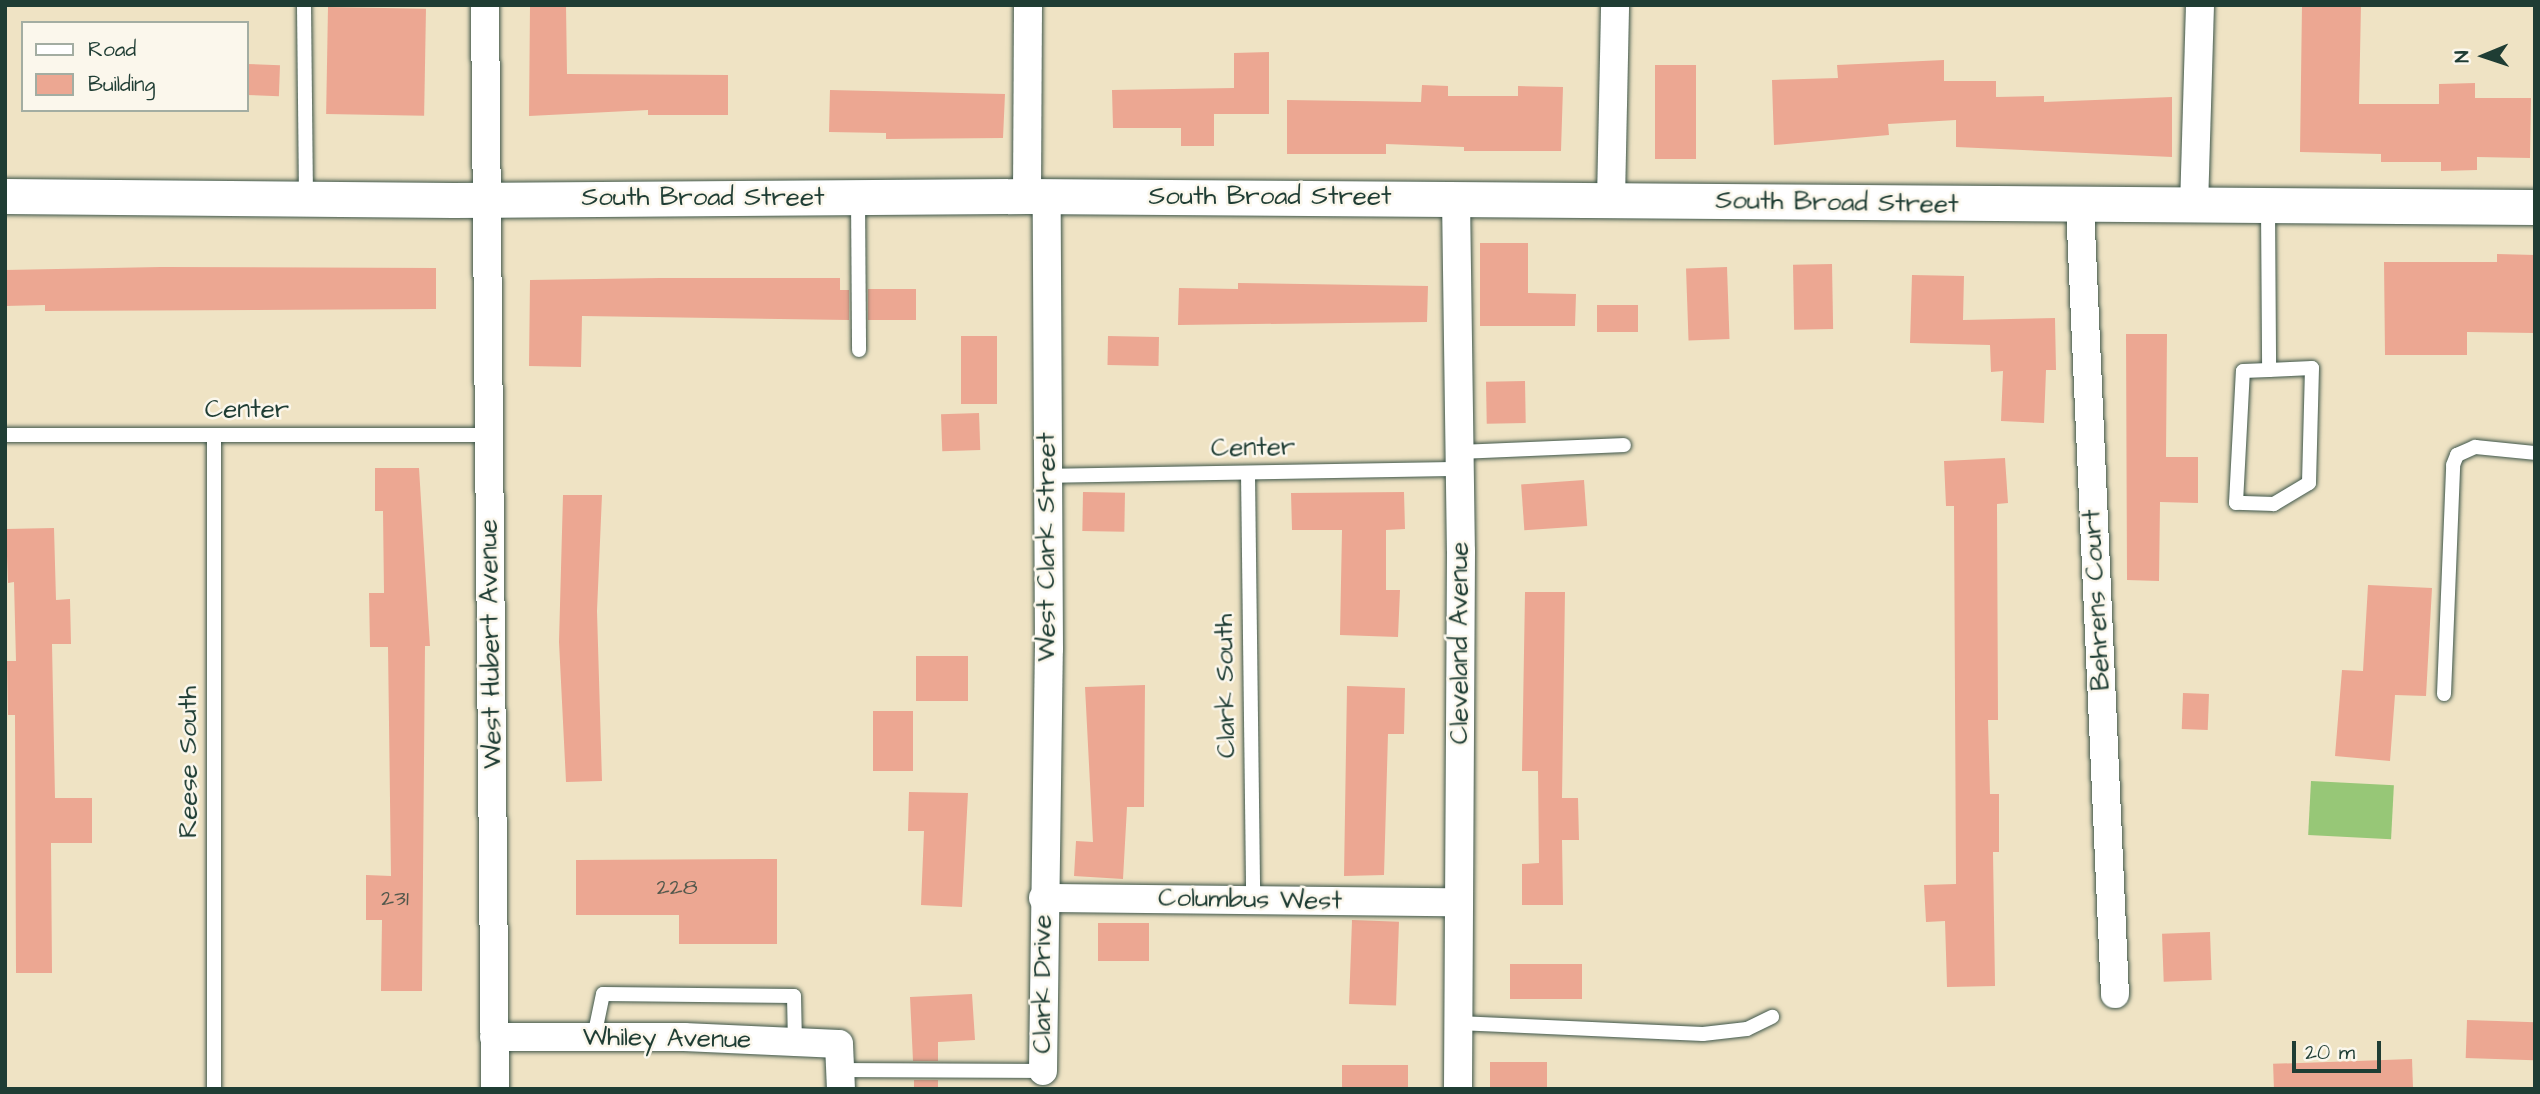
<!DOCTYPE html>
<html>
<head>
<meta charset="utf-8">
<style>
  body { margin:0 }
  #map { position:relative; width:2540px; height:1094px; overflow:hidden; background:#efe3c4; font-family:"Architects Daughter",sans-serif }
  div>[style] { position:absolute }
  .green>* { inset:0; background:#97c777; transform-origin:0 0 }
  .building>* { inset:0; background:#eca792; transform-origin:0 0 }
  .roads { filter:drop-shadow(0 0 2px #3e564a) drop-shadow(0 0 2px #3e564a) }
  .service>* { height:14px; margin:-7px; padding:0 7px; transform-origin:7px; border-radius:7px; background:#fff }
  .minor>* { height:28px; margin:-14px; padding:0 14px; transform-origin:14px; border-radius:14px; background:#fff }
  .tertiary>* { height:35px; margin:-17.5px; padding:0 17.5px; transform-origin:17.5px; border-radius:17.5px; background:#fff }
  span { translate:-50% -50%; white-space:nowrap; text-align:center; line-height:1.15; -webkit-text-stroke:5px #fbf7ec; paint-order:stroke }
  .number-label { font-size:23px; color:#52584c }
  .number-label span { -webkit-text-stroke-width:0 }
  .street-label { font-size:26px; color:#1f3d34 }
  .frame { position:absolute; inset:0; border:7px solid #1f3d34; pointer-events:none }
  .legend { position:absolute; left:21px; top:21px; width:228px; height:91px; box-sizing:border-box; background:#fbf7ec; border:2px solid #a3ada2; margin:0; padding:9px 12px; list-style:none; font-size:21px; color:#1f3d34 }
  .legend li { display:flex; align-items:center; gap:14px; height:35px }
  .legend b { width:35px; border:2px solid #a3ada2 }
  .north { position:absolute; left:2449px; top:21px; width:70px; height:70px; -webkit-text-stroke:5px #fbf7ec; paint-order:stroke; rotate:268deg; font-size:19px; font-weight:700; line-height:28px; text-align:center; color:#1f3d34 }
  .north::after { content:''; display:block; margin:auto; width:24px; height:32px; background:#1f3d34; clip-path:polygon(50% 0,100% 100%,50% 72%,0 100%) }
  .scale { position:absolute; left:2292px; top:1041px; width:89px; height:32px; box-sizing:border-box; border:4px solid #1f3d34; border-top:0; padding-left:9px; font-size:21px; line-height:24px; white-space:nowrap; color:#1f3d34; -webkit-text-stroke:5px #fbf7ec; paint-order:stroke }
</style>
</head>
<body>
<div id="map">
  <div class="green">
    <div style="left:2311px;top:781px;width:83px;height:54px;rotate:3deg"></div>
  </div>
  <div class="building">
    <div style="clip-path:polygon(530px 5px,566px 5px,567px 74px,728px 75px,728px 115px,648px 115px,648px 110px,529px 116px)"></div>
    <div style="clip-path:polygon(2302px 5px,2361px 5px,2359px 104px,2439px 104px,2439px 84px,2475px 83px,2475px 98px,2531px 98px,2530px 158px,2477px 157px,2477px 170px,2441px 171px,2441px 162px,2381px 162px,2381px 154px,2300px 152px)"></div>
    <div style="left:328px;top:7px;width:98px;height:107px;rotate:1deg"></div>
    <div style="clip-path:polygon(1269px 52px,1269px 114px,1214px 114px,1214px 146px,1181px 146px,1181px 128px,1113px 128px,1112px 90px,1234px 88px,1234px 53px)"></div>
    <div style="clip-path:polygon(1944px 60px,1944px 81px,1996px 81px,1996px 97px,2044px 96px,2044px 102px,2172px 97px,2172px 157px,1956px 147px,1956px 120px,1888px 124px,1889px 135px,1774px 145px,1772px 80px,1838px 78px,1837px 65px)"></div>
    <div style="left:247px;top:64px;width:33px;height:31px;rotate:2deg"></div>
    <div style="left:1655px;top:65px;width:41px;height:94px"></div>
    <div style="clip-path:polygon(1422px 85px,1448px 86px,1448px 96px,1518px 96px,1518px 86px,1563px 87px,1561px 151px,1464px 151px,1464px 147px,1386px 144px,1386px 154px,1287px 154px,1287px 100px,1421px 102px)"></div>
    <div style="clip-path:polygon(830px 90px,1005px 94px,1003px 138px,886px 139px,886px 133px,829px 132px)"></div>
    <div style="clip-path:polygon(1480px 243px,1528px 243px,1528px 293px,1576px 294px,1575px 326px,1480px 326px)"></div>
    <div style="clip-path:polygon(2497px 254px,2535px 255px,2535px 333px,2467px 332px,2467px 355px,2385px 355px,2384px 262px,2497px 262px)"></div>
    <div style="left:1832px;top:264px;width:65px;height:39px;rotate:89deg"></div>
    <div style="clip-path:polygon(161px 267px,436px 268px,436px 309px,45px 311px,45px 305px,5px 306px,5px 270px)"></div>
    <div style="left:1727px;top:267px;width:72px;height:41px;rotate:88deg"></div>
    <div style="clip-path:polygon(1912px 275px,1964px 276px,1963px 320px,2055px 318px,2056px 370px,2046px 370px,2044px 423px,2001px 421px,2003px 371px,1991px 372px,1990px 345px,1910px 343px)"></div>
    <div style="clip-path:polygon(660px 278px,840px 278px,840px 290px,849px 290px,849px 320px,582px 316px,581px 367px,529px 366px,530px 280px)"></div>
    <div style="clip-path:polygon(1238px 283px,1428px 286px,1427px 322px,1178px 325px,1179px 288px,1238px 289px)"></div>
    <div style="left:868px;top:289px;width:48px;height:31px"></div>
    <div style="left:1597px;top:305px;width:41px;height:27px"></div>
    <div style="clip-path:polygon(2126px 334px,2167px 334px,2166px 457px,2198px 457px,2198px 503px,2160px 502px,2159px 581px,2127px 580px)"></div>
    <div style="left:997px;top:336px;width:68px;height:36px;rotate:90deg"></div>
    <div style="left:1108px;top:336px;width:51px;height:29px;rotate:1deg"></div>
    <div style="left:1525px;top:381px;width:42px;height:39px;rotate:89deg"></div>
    <div style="left:979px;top:413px;width:37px;height:38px;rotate:88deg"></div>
    <div style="clip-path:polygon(2005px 458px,2008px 503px,1997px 504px,1998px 720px,1988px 720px,1990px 794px,1999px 794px,1999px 852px,1993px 852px,1995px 986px,1947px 987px,1945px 921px,1926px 922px,1924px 885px,1956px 884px,1954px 506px,1946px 506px,1944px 461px)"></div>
    <div style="clip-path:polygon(375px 468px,419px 468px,430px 646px,425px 646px,422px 991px,381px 991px,382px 920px,366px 920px,366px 875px,391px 876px,388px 647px,370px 647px,369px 593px,384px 593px,383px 511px,375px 511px)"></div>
    <div style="left:1584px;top:480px;width:46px;height:63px;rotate:86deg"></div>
    <div style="left:1083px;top:492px;width:42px;height:39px;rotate:1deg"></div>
    <div style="clip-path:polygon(1404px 492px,1405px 529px,1386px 530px,1386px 590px,1400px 590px,1398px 637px,1340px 635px,1342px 530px,1292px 530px,1291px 493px)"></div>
    <div style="clip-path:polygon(563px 495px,602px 495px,597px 611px,602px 781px,566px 782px,559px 642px)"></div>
    <div style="clip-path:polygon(54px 528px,56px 600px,70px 599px,71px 644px,52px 644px,55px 798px,92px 798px,92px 843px,51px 843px,52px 973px,16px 973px,15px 715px,8px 715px,7px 661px,16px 661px,14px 582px,8px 583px,6px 529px)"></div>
    <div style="clip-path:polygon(2368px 585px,2432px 588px,2426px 696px,2395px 695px,2390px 761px,2335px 756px,2342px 670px,2363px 671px)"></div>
    <div style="clip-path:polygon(1525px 592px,1565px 592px,1562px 798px,1578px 798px,1579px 840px,1562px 840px,1563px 905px,1522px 905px,1522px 864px,1539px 863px,1538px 771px,1522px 771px)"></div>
    <div style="left:916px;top:656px;width:52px;height:45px"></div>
    <div style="clip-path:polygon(1145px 685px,1144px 807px,1127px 807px,1123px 879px,1074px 876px,1076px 841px,1093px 842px,1085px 687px)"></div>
    <div style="clip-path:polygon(1347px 686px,1405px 688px,1404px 734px,1388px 734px,1384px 875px,1344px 876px)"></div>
    <div style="left:2183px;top:693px;width:26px;height:36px;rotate:2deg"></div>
    <div style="left:873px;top:711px;width:40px;height:60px"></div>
    <div style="clip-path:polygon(909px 792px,968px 793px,962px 907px,921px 905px,924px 831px,908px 831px)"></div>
    <div style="clip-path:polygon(777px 859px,777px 944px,679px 944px,679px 915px,576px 915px,576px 860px)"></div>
    <div style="left:1352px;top:920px;width:47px;height:84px;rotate:2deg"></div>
    <div style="left:1098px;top:923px;width:51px;height:38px"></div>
    <div style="left:2210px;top:932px;width:48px;height:48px;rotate:88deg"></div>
    <div style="left:1510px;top:964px;width:72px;height:35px"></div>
    <div style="clip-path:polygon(972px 994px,975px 1040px,938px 1042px,938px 1061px,913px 1061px,910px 997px)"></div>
    <div style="left:2467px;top:1020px;width:68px;height:38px;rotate:2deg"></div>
    <div style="left:2412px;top:1059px;width:30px;height:139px;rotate:88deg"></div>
    <div style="left:1490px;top:1062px;width:57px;height:27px"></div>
    <div style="left:1342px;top:1065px;width:66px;height:24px"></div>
    <div style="left:914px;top:1080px;width:24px;height:9px"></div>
  </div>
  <div class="roads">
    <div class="service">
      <div style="left:304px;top:5px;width:193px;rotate:89.4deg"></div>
      <div style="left:858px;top:197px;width:153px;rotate:89.6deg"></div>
      <div style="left:2268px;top:208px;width:162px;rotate:89.6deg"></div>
      <div style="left:2269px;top:370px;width:43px;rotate:-2.7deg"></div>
      <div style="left:2312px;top:368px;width:115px;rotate:91.5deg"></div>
      <div style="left:2309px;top:483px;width:41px;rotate:149deg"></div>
      <div style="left:2274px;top:504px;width:38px;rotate:-178deg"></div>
      <div style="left:2236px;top:503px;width:132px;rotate:-87deg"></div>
      <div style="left:2243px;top:371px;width:26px;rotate:-2deg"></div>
      <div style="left:5px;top:435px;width:484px"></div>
      <div style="left:1460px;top:452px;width:164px;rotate:-2.4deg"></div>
      <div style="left:1248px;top:473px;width:427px;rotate:89.3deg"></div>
      <div style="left:1046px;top:476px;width:414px;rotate:-1deg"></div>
      <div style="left:2444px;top:694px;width:229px;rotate:-87.7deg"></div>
      <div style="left:2453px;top:465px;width:11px;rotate:-68deg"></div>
      <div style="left:2457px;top:455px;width:20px;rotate:-24deg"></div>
      <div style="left:2475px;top:447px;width:60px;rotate:5.7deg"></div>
      <div style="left:1458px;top:1023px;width:245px;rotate:2.6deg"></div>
      <div style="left:1703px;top:1034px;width:44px;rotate:-6.5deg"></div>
      <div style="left:1747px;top:1029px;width:28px;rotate:-26deg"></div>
      <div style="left:594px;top:1037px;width:44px;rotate:-78.2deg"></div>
      <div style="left:603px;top:994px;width:191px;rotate:0.6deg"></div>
      <div style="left:794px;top:996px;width:46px;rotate:88.8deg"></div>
      <div style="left:840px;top:1070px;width:203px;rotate:0.3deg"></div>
      <div style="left:214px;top:1089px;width:654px;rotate:-90deg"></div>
    </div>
    <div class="minor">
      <div style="left:485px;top:5px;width:1084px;rotate:89.47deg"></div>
      <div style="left:1027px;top:196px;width:191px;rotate:-89.7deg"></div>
      <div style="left:1456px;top:198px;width:353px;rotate:89.2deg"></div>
      <div style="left:1461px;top:551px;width:538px;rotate:90.32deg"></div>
      <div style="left:1611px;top:200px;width:195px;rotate:-88.8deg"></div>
      <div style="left:2080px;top:206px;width:789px;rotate:87.46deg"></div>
      <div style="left:2194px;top:207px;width:202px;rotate:-88.3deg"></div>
      <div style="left:1043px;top:898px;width:415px;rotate:0.6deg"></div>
      <div style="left:494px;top:1037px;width:190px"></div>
      <div style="left:684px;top:1037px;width:155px;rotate:2.6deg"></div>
      <div style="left:839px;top:1044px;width:45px;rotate:87.5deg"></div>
      <div style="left:1043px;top:1071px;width:422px;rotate:-89.2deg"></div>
      <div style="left:1049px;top:649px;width:453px;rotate:-90.3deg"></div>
    </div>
    <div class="tertiary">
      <div style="left:5px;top:196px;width:448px;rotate:0.5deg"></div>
      <div style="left:453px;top:200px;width:574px;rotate:-0.4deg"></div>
      <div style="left:1027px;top:196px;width:1508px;rotate:0.42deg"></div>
    </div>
  </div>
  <div class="number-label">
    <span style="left:677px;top:887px">228</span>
    <span style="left:395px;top:898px">231</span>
  </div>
  <div class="street-label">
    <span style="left:1270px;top:197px">South Broad Street</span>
    <span style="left:703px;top:198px">South Broad Street</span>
    <span style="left:1837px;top:203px;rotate:1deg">South Broad Street</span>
    <span style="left:247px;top:410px">Center</span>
    <span style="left:1253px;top:448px;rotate:-1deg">Center</span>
    <span style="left:1047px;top:547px;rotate:-90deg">West Clark Street</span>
    <span style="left:2097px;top:600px;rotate:-93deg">Behrens Court</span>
    <span style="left:1460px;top:643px;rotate:-90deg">Cleveland Avenue</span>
    <span style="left:491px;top:644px;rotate:-91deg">West Hubert Avenue</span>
    <span style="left:1226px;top:686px;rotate:-91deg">Clark South</span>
    <span style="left:189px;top:762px;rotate:-90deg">Reese South</span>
    <span style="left:1250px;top:900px;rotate:1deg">Columbus West</span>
    <span style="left:1043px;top:984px;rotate:-90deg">Clark Drive</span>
    <span style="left:667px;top:1039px;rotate:1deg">Whiley Avenue</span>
  </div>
  <div class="frame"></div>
  <ul class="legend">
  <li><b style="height:9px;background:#fff"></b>Road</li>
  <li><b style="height:19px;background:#eca792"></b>Building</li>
  </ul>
  <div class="north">N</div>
  <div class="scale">20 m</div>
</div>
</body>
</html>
